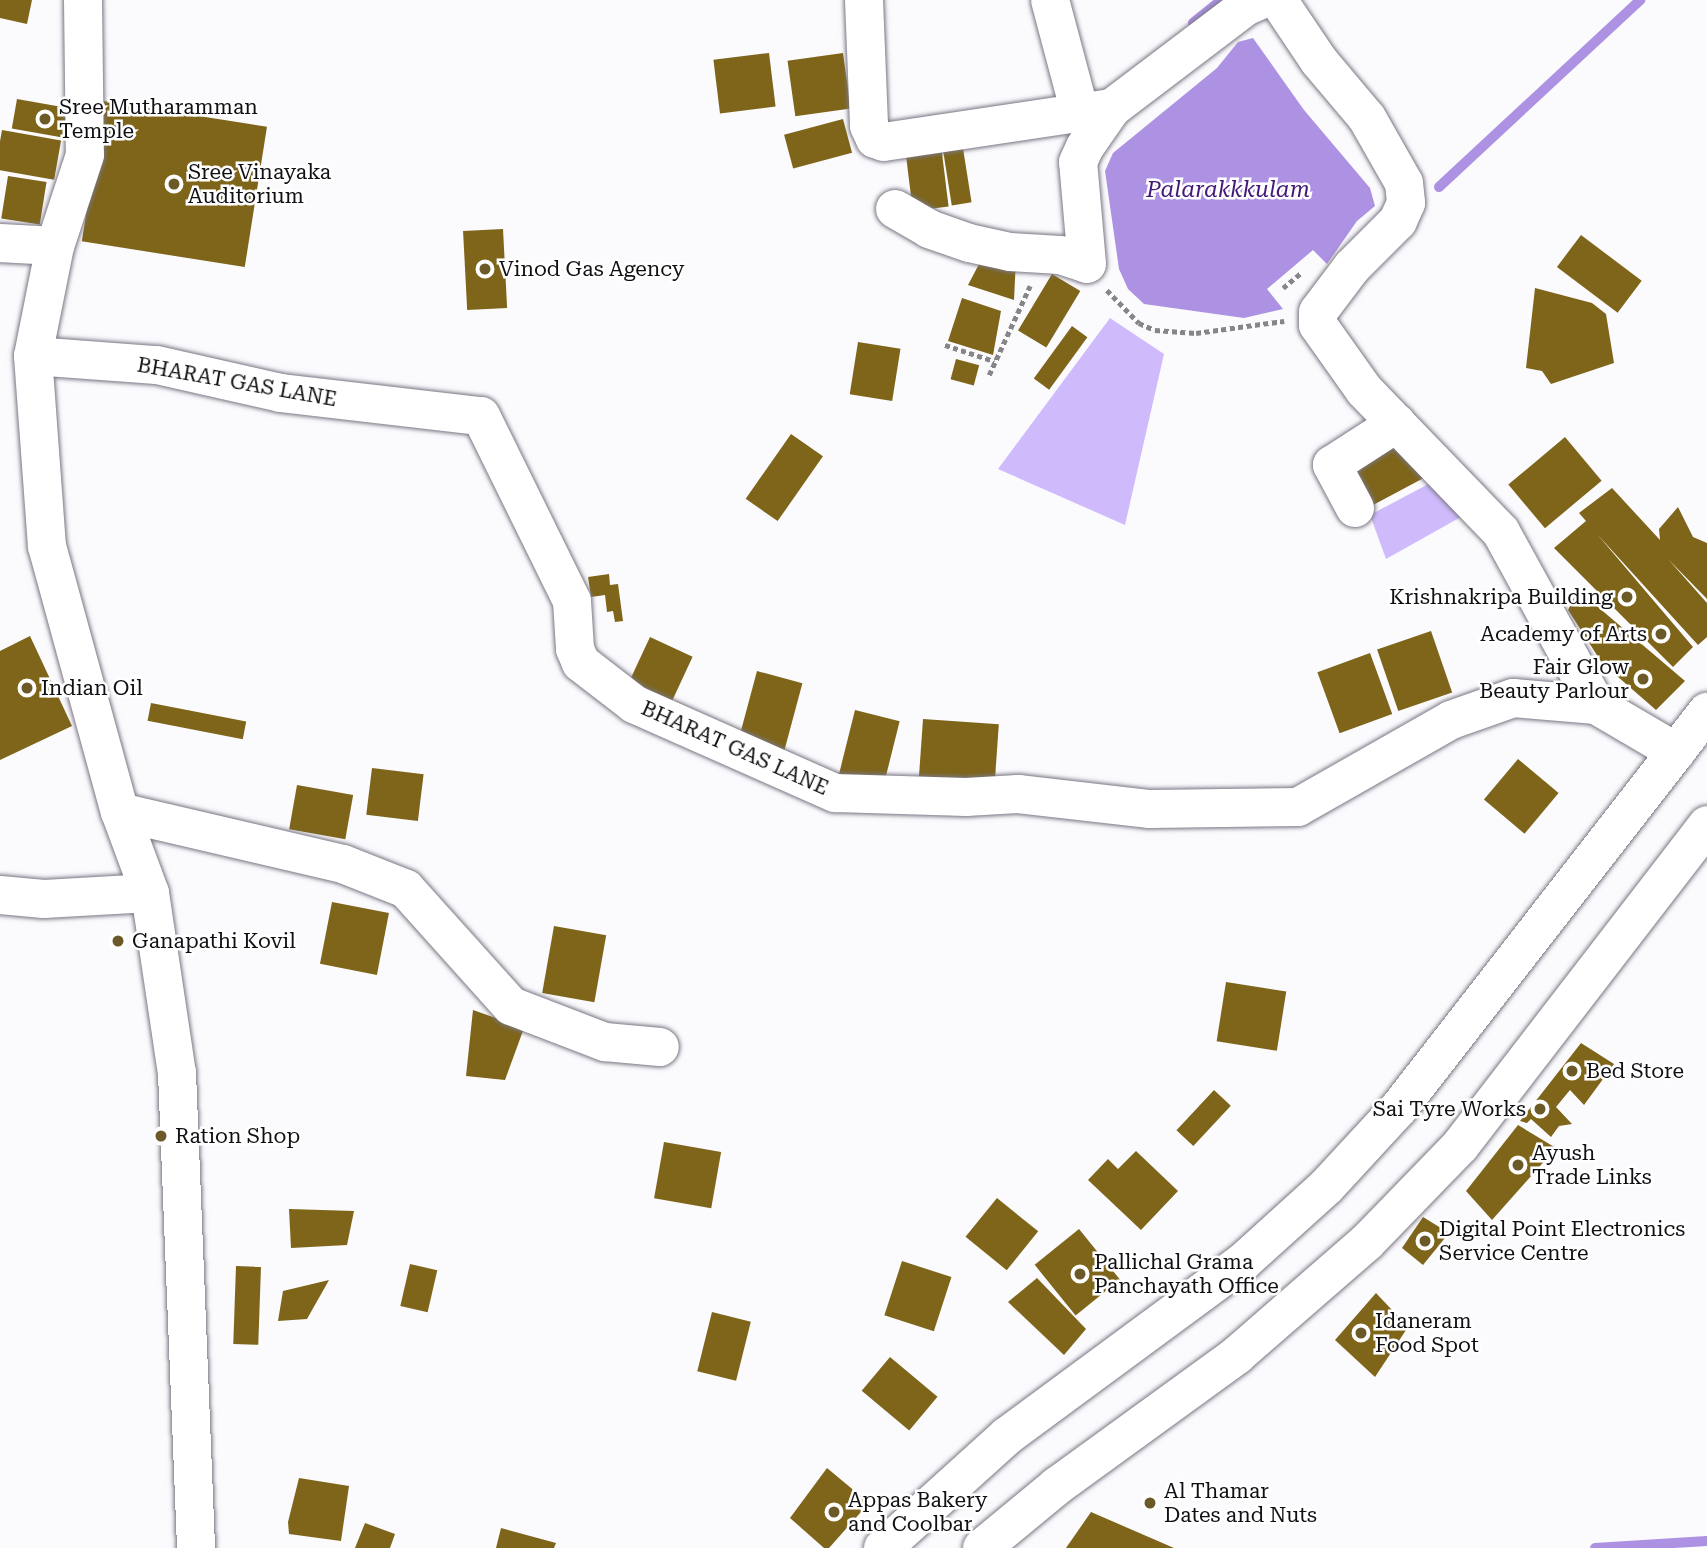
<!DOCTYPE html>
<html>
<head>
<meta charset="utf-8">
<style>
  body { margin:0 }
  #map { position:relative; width:1707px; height:1548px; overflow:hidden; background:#fbfafd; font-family:"Roboto Serif",serif }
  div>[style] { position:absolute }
  .green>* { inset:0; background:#cfbbfc }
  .water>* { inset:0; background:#ad92e3 }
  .stream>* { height:10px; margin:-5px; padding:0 5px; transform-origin:5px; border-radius:5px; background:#ad92e3 }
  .building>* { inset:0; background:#7e651a; transform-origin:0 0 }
  .path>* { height:4.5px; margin-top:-2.25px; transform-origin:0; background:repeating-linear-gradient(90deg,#868589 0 5px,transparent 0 8.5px) }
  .roads { filter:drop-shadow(0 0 2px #7a7683) drop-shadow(0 0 2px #7a7683) }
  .minor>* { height:38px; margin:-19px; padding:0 19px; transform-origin:19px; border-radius:19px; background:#fff }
  .major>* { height:38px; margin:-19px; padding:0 19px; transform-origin:19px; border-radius:19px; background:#fff }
  .dots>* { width:19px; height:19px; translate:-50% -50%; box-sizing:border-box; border:4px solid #fff; border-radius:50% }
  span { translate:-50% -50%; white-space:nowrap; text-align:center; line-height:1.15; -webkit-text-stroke:5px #fff; paint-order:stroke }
  .poi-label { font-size:21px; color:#100f13 }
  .left { translate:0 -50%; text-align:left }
  .right { translate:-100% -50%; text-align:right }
  .street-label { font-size:21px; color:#100f13 }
  .water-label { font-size:23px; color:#441977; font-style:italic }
</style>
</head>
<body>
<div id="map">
  <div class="green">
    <div style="clip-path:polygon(1110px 318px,1164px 354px,1125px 525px,998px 469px)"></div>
    <div style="clip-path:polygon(1436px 480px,1468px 513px,1386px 559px,1370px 515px)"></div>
  </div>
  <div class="water">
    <div style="clip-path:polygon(1253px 38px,1304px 110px,1370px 188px,1375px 206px,1357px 221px,1327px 264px,1313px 250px,1267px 289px,1283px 309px,1244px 318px,1144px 304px,1128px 289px,1119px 269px,1105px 171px,1113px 153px,1217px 68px,1238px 42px)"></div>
  </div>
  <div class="stream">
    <div style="left:1193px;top:23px;width:36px;rotate:-39deg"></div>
    <div style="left:1439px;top:187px;width:275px;rotate:-42.9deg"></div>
    <div style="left:1595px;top:1548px;width:112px;rotate:-3.6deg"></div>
  </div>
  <div class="building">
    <div style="clip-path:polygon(0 0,32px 0,27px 24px,0 18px)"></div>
    <div style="left:769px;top:53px;width:54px;height:56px;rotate:83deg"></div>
    <div style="left:843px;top:53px;width:56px;height:56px;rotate:82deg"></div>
    <div style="left:17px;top:99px;width:63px;height:30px;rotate:10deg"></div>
    <div style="left:104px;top:101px;width:165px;height:142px;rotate:9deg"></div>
    <div style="left:843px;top:119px;width:35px;height:61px;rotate:75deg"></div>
    <div style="left:2px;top:130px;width:60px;height:40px;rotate:10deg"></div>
    <div style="left:962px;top:142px;width:61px;height:20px;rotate:81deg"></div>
    <div style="left:941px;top:145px;width:62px;height:36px;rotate:83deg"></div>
    <div style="left:8px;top:176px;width:39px;height:43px;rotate:9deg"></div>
    <div style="left:503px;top:229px;width:79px;height:40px;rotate:87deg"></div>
    <div style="left:1581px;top:235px;width:76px;height:40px;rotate:37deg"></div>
    <div style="clip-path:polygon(986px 251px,1016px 258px,1014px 300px,968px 285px)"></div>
    <div style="left:1052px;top:274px;width:33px;height:66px;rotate:31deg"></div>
    <div style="clip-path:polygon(1535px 288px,1592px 303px,1606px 314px,1614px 363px,1551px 384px,1542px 371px,1526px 368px)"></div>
    <div style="clip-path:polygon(962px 298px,1001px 311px,993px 355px,948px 341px)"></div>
    <div style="left:1072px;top:326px;width:19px;height:65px;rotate:36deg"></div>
    <div style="left:858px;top:342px;width:43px;height:53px;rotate:9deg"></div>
    <div style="left:956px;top:359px;width:24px;height:21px;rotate:15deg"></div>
    <div style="left:791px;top:434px;width:39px;height:79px;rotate:35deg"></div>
    <div style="left:1565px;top:437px;width:57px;height:74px;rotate:50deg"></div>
    <div style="left:1404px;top:441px;width:42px;height:59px;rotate:62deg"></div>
    <div style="clip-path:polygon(1612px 488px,1660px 540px,1659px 529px,1678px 507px,1693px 537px,1707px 543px,1707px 599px,1668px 559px,1707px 603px,1707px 637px,1698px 645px,1597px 534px,1693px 647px,1673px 667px,1554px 548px,1586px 521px,1579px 513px)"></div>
    <div style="clip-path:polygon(609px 574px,610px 585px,618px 584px,623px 621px,615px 622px,613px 611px,607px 612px,605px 595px,591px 597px,588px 577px)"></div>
    <div style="clip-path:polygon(1578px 590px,1685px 681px,1656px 710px,1602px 663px,1568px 610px)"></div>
    <div style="left:1431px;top:631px;width:65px;height:57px;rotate:71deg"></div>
    <div style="clip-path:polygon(30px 636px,72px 726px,0 760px,0 651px)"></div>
    <div style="left:650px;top:637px;width:47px;height:61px;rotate:25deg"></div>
    <div style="left:1370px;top:653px;width:65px;height:56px;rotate:70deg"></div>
    <div style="left:757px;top:671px;width:47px;height:72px;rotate:15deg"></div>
    <div style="left:151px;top:703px;width:97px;height:18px;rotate:11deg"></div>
    <div style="left:855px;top:710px;width:46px;height:71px;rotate:14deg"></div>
    <div style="left:923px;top:719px;width:76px;height:60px;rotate:4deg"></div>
    <div style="left:1518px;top:759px;width:53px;height:53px;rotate:40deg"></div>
    <div style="left:372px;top:768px;width:52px;height:47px;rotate:7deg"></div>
    <div style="left:297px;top:785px;width:57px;height:45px;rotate:10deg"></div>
    <div style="left:332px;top:902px;width:58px;height:63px;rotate:11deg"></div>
    <div style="left:554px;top:926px;width:53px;height:68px;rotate:10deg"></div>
    <div style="left:1226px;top:982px;width:61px;height:60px;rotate:9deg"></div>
    <div style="clip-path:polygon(473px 1010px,524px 1028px,505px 1080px,466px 1076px)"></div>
    <div style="clip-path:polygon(1581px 1043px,1614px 1064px,1584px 1105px,1570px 1090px,1556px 1107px,1572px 1124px,1559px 1126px,1551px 1137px,1531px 1119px,1527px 1123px,1520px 1121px)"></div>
    <div style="left:1214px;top:1090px;width:23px;height:55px;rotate:43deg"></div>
    <div style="clip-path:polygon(1518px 1125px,1556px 1148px,1492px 1220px,1466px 1191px)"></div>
    <div style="left:664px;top:1142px;width:58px;height:57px;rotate:10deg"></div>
    <div style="clip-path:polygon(1136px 1151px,1178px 1191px,1141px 1230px,1088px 1180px,1108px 1159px,1118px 1169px)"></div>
    <div style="left:997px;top:1198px;width:53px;height:50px;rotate:39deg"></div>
    <div style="clip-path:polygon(289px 1209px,354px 1211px,347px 1245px,291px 1248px)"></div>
    <div style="clip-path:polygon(1423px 1217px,1449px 1233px,1423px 1265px,1402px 1248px)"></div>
    <div style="left:1079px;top:1229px;width:65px;height:57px;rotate:51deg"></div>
    <div style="left:902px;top:1261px;width:52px;height:57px;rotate:18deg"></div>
    <div style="left:410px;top:1264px;width:28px;height:43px;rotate:13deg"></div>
    <div style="left:236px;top:1266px;width:25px;height:78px;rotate:2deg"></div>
    <div style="clip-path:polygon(1037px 1278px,1086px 1329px,1064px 1355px,1008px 1302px)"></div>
    <div style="clip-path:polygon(329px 1280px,307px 1319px,278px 1321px,283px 1291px)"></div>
    <div style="clip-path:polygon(1376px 1293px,1408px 1327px,1375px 1377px,1335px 1340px)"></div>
    <div style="left:712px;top:1312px;width:40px;height:61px;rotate:14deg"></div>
    <div style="left:890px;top:1357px;width:62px;height:44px;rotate:40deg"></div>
    <div style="clip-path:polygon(827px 1468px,869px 1503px,829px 1548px,824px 1548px,790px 1518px)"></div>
    <div style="clip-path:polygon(299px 1478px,349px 1486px,341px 1541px,289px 1534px,288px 1522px)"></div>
    <div style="clip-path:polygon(1091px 1512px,1174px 1548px,1066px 1548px)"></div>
    <div style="clip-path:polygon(365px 1523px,395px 1534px,390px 1548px,355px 1548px)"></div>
    <div style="clip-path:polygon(501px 1528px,556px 1543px,554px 1548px,496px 1548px)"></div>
  </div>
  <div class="path">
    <div style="left:1283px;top:288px;width:23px;rotate:-40deg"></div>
    <div style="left:1107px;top:290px;width:46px;rotate:45.9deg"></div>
    <div style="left:1139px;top:323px;width:17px;rotate:24deg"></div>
    <div style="left:1155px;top:330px;width:41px;rotate:4.2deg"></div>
    <div style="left:1196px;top:333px;width:89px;rotate:-7.8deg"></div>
    <div style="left:945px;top:345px;width:52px;rotate:18.1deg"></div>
    <div style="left:989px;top:375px;width:98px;rotate:-65.3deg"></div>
  </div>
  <div class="roads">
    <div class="minor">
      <div style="left:864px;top:0;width:126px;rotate:87.7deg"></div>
      <div style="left:869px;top:126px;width:14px;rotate:65deg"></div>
      <div style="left:875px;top:139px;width:9px;rotate:18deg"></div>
      <div style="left:884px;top:142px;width:231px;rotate:-8.5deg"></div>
      <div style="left:1050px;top:0;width:117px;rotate:75.1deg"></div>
      <div style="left:1278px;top:0;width:73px;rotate:56.1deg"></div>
      <div style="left:1319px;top:61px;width:75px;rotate:49.9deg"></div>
      <div style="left:1367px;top:118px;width:75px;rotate:60.4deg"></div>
      <div style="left:1404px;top:183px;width:20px;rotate:84deg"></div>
      <div style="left:1406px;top:203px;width:20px;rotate:114deg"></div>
      <div style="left:1398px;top:221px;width:65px;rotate:135deg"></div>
      <div style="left:1352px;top:267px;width:56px;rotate:127.1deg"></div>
      <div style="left:1318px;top:312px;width:13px;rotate:90deg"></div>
      <div style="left:1318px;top:325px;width:80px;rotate:54.7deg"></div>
      <div style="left:1364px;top:390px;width:197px;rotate:46deg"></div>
      <div style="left:1501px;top:532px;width:197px;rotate:61.2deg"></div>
      <div style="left:1596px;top:705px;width:93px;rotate:30.4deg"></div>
      <div style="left:895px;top:209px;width:39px;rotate:30deg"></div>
      <div style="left:929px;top:229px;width:42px;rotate:19.3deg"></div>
      <div style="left:969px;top:243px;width:42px;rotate:12.4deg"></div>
      <div style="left:1010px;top:252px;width:50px;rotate:3.4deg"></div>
      <div style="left:1060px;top:255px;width:28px;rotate:18deg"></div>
      <div style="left:1087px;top:264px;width:102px;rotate:-95deg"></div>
      <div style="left:1078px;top:162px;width:17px;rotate:-65deg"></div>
      <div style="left:1085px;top:147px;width:47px;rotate:-55.3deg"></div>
      <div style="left:1112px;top:108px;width:167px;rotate:-37.2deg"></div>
      <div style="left:1245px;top:7px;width:17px;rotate:-24deg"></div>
      <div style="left:0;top:243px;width:55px;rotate:3.1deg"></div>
      <div style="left:33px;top:356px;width:124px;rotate:4.2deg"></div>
      <div style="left:157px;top:365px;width:127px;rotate:12.7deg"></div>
      <div style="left:281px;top:393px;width:201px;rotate:6.6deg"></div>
      <div style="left:481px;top:416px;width:206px;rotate:63.8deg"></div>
      <div style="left:572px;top:601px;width:48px;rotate:86.4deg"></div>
      <div style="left:575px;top:649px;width:15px;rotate:67deg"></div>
      <div style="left:581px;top:663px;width:67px;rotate:37.7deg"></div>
      <div style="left:634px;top:704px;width:220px;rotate:23.9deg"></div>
      <div style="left:835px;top:793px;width:131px;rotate:1.7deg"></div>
      <div style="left:966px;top:797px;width:52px;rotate:-3.3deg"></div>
      <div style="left:1018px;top:794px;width:133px;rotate:6.5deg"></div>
      <div style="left:1150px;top:809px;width:148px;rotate:-0.8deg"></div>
      <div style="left:1298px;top:807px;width:176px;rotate:-29.6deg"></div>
      <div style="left:1451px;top:720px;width:66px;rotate:-19.5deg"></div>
      <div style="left:1513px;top:698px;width:83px;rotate:4.8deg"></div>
      <div style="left:1355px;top:508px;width:49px;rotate:-118.1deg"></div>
      <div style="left:1332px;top:465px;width:77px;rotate:-32.9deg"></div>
      <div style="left:120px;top:812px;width:229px;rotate:13.1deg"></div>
      <div style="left:343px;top:864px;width:68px;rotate:21.6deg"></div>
      <div style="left:406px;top:889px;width:157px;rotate:48.1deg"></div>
      <div style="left:511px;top:1006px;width:101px;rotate:21deg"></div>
      <div style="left:605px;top:1042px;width:55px;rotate:5.2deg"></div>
      <div style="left:0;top:895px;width:44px;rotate:5.2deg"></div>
      <div style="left:44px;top:899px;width:106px;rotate:-3.2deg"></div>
    </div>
    <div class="major">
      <div style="left:83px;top:0;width:155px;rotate:89.3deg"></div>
      <div style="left:85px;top:155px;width:96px;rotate:108.2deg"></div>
      <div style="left:55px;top:246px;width:112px;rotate:101.3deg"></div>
      <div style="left:33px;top:356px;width:191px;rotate:85.8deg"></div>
      <div style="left:47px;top:546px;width:276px;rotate:74.7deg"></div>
      <div style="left:120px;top:812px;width:86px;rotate:69.7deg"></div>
      <div style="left:150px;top:893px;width:182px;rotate:81.5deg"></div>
      <div style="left:177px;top:1073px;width:475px;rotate:87.7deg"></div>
      <div style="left:883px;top:1548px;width:167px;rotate:-42.1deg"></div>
      <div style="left:1007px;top:1436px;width:293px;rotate:-36.4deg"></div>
      <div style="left:1243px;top:1262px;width:112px;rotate:-42.1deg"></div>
      <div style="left:1326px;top:1187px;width:108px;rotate:-47.3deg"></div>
      <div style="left:1399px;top:1108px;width:502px;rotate:-52.13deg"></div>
      <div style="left:982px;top:1548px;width:97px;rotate:-39.6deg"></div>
      <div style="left:1057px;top:1486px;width:223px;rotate:-36deg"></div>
      <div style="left:1237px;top:1355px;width:172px;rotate:-41deg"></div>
      <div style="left:1367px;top:1242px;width:134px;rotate:-45.9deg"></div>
      <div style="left:1460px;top:1146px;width:405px;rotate:-52.4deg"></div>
    </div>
  </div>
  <div class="dots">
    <div style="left:45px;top:119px;background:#6b5927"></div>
    <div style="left:174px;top:184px;background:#6b5927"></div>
    <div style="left:485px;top:269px;background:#6b5927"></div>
    <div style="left:1627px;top:597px;background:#6b5927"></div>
    <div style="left:1661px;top:634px;background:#6b5927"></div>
    <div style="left:1643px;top:679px;background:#6b5927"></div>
    <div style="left:27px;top:688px;background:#6b5927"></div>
    <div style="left:118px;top:941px;background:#6b5927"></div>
    <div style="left:1572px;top:1071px;background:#6b5927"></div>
    <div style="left:1540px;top:1109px;background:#6b5927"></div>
    <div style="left:161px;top:1136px;background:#6b5927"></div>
    <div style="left:1518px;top:1165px;background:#6b5927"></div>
    <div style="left:1425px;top:1241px;background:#6b5927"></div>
    <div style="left:1080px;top:1274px;background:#6b5927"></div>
    <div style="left:1361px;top:1333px;background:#6b5927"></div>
    <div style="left:1150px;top:1503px;background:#6b5927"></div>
    <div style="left:834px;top:1512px;background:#6b5927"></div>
  </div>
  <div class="poi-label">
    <span class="left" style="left:59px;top:119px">Sree Mutharamman<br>Temple</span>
    <span class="left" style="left:188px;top:184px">Sree Vinayaka<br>Auditorium</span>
    <span class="left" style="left:499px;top:269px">Vinod Gas Agency</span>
    <span class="right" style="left:1613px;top:597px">Krishnakripa Building</span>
    <span class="right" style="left:1647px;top:634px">Academy of Arts</span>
    <span class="right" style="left:1629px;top:679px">Fair Glow<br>Beauty Parlour</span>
    <span class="left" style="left:41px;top:688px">Indian Oil</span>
    <span class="left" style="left:132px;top:941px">Ganapathi Kovil</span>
    <span class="left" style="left:1586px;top:1071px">Bed Store</span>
    <span class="right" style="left:1526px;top:1109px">Sai Tyre Works</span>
    <span class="left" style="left:175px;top:1136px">Ration Shop</span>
    <span class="left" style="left:1532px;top:1165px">Ayush<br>Trade Links</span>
    <span class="left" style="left:1439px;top:1241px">Digital Point Electronics<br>Service Centre</span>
    <span class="left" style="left:1094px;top:1274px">Pallichal Grama<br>Panchayath Office</span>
    <span class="left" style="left:1375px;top:1333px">Idaneram<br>Food Spot</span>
    <span class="left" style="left:1164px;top:1503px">Al Thamar<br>Dates and Nuts</span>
    <span class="left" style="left:848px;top:1512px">Appas Bakery<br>and Coolbar</span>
  </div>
  <div class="street-label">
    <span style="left:237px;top:382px;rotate:10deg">BHARAT GAS LANE</span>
    <span style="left:735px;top:748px;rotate:24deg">BHARAT GAS LANE</span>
  </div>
  <div class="water-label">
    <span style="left:1228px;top:190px">Palarakkkulam</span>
  </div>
</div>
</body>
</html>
